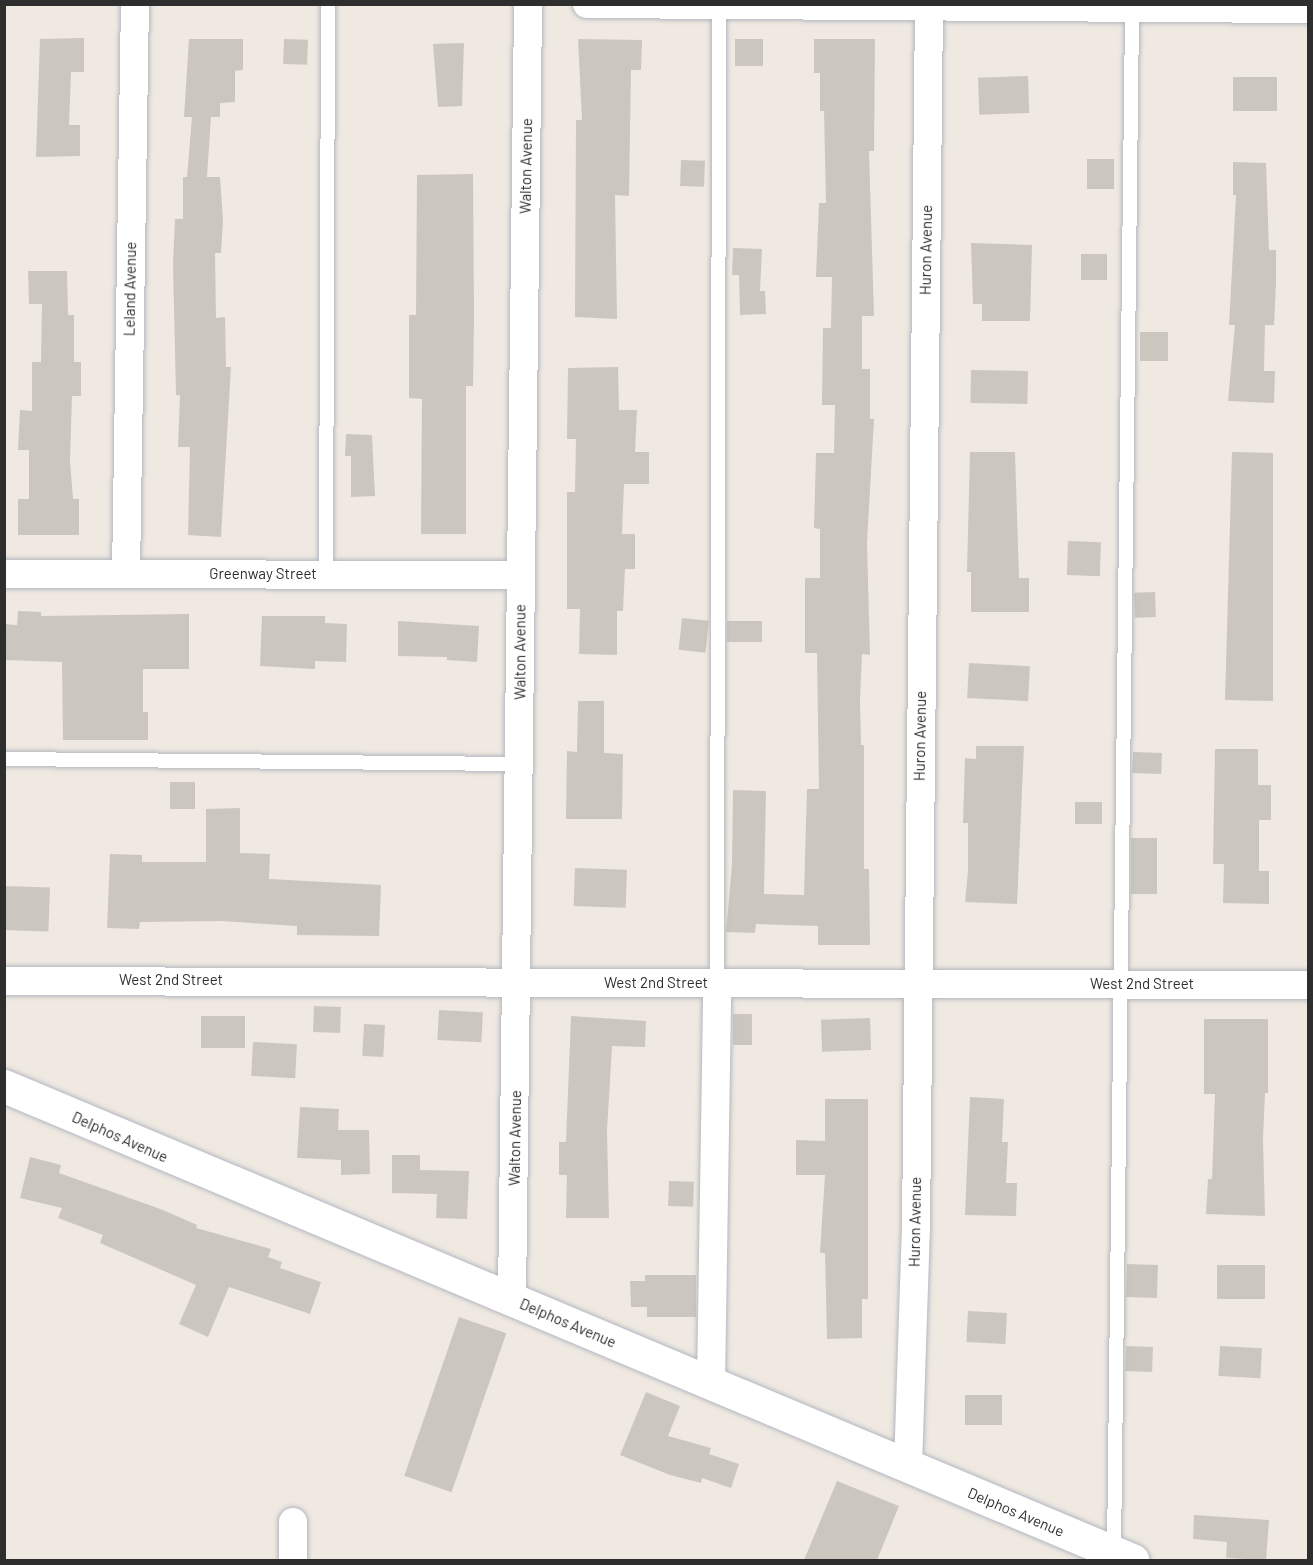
<!DOCTYPE html>
<html>
<head>
<meta charset="utf-8">
<style>
  body { margin:0 }
  #map { position:relative; width:1313px; height:1565px; overflow:hidden; background:#efe9e1; font-family:Barlow,sans-serif }
  div>[style] { position:absolute }
  .building>* { inset:0; background:#cbc7bf; transform-origin:0 0 }
  .roads { filter:drop-shadow(0 0 2px #b4b7c1) drop-shadow(0 0 2px #b4b7c1) }
  .lane>* { height:14px; margin:-7px; padding:0 7px; transform-origin:7px; border-radius:7px; background:#fff }
  .street>* { height:28px; margin:-14px; padding:0 14px; transform-origin:14px; border-radius:14px; background:#fff }
  .secondary>* { height:33px; margin:-16.5px; padding:0 16.5px; transform-origin:16.5px; border-radius:16.5px; background:#fff }
  span { translate:-50% -50%; white-space:nowrap; text-align:center; line-height:1.15; -webkit-text-stroke:4.5px #fff; paint-order:stroke }
  .street-label { font-size:15px; color:#2e2e2e }
  .frame { position:absolute; inset:0; border:6px solid #2e2e2e; pointer-events:none }
</style>
</head>
<body>
<div id="map">
  <div class="building">
    <div style="clip-path:polygon(84px 38px,84px 72px,71px 72px,69px 125px,80px 125px,80px 156px,36px 157px,40px 39px)"></div>
    <div style="clip-path:polygon(189px 39px,243px 39px,243px 70px,235px 71px,235px 102px,220px 103px,220px 117px,211px 117px,207px 177px,220px 177px,223px 221px,221px 253px,215px 253px,216px 318px,225px 317px,226px 367px,231px 367px,221px 537px,188px 535px,190px 447px,178px 447px,180px 395px,176px 395px,173px 265px,175px 219px,183px 219px,183px 177px,187px 177px,192px 117px,184px 117px)"></div>
    <div style="left:284px;top:39px;width:24px;height:25px;rotate:2deg"></div>
    <div style="clip-path:polygon(578px 39px,642px 40px,641px 70px,631px 70px,629px 196px,615px 195px,617px 319px,575px 317px,576px 120px,582px 120px)"></div>
    <div style="left:735px;top:39px;width:28px;height:27px"></div>
    <div style="clip-path:polygon(814px 39px,875px 39px,874px 151px,869px 151px,874px 316px,862px 316px,862px 369px,870px 369px,870px 419px,874px 419px,867px 543px,870px 655px,862px 654px,860px 698px,861px 745px,864px 745px,864px 869px,869px 869px,870px 945px,818px 945px,818px 926px,756px 924px,755px 933px,726px 932px,732px 864px,733px 790px,766px 791px,764px 894px,804px 895px,807px 789px,819px 789px,817px 653px,805px 653px,805px 578px,820px 578px,820px 529px,814px 528px,816px 453px,834px 453px,835px 405px,822px 405px,823px 328px,831px 328px,832px 277px,816px 277px,819px 203px,826px 203px,824px 111px,820px 111px,820px 73px,814px 73px)"></div>
    <div style="clip-path:polygon(464px 43px,462px 106px,438px 107px,433px 44px)"></div>
    <div style="left:1028px;top:76px;width:37px;height:50px;rotate:88deg"></div>
    <div style="left:1233px;top:77px;width:44px;height:34px"></div>
    <div style="left:1087px;top:159px;width:27px;height:30px"></div>
    <div style="left:681px;top:160px;width:24px;height:26px;rotate:2deg"></div>
    <div style="clip-path:polygon(1233px 162px,1266px 163px,1269px 250px,1276px 250px,1276px 283px,1274px 325px,1265px 325px,1264px 371px,1275px 371px,1274px 403px,1228px 401px,1235px 325px,1229px 325px,1236px 195px,1233px 195px)"></div>
    <div style="clip-path:polygon(473px 174px,474px 317px,473px 386px,466px 386px,466px 534px,421px 534px,422px 399px,409px 398px,409px 315px,416px 315px,417px 175px)"></div>
    <div style="clip-path:polygon(971px 243px,1032px 245px,1030px 321px,982px 321px,982px 304px,973px 304px)"></div>
    <div style="clip-path:polygon(733px 248px,762px 249px,760px 291px,765px 291px,766px 314px,740px 315px,739px 275px,732px 275px)"></div>
    <div style="left:1081px;top:254px;width:26px;height:26px"></div>
    <div style="clip-path:polygon(28px 271px,67px 271px,68px 315px,74px 315px,74px 362px,81px 362px,81px 396px,72px 396px,70px 461px,73px 499px,79px 499px,79px 535px,18px 535px,18px 499px,29px 499px,29px 450px,18px 450px,20px 410px,32px 411px,32px 362px,41px 362px,42px 304px,29px 304px)"></div>
    <div style="left:1140px;top:332px;width:28px;height:29px"></div>
    <div style="clip-path:polygon(618px 367px,619px 410px,637px 410px,635px 452px,649px 452px,649px 484px,624px 484px,622px 534px,635px 534px,635px 569px,625px 569px,623px 611px,617px 611px,617px 655px,579px 654px,580px 609px,567px 609px,567px 492px,575px 492px,576px 439px,567px 439px,568px 368px)"></div>
    <div style="left:971px;top:370px;width:57px;height:33px;rotate:1deg"></div>
    <div style="clip-path:polygon(346px 434px,372px 435px,375px 496px,351px 497px,351px 456px,345px 456px)"></div>
    <div style="clip-path:polygon(970px 452px,1015px 452px,1019px 578px,1029px 578px,1029px 612px,971px 612px,971px 572px,967px 572px)"></div>
    <div style="clip-path:polygon(1232px 452px,1273px 453px,1273px 701px,1225px 700px)"></div>
    <div style="left:1068px;top:541px;width:33px;height:34px;rotate:2deg"></div>
    <div style="left:1155px;top:592px;width:25px;height:21px;rotate:88deg"></div>
    <div style="clip-path:polygon(18px 611px,41px 612px,41px 616px,189px 614px,189px 669px,143px 669px,143px 712px,148px 712px,148px 740px,63px 740px,62px 662px,4px 660px,4px 624px,17px 625px)"></div>
    <div style="clip-path:polygon(262px 616px,325px 616px,325px 623px,347px 624px,346px 662px,315px 661px,315px 669px,260px 666px)"></div>
    <div style="left:682px;top:618px;width:27px;height:32px;rotate:6deg"></div>
    <div style="clip-path:polygon(398px 621px,479px 626px,477px 662px,447px 660px,447px 657px,398px 656px)"></div>
    <div style="left:727px;top:621px;width:35px;height:21px"></div>
    <div style="left:969px;top:663px;width:61px;height:35px;rotate:3deg"></div>
    <div style="clip-path:polygon(578px 701px,604px 701px,604px 753px,623px 754px,622px 819px,566px 819px,567px 751px,577px 752px)"></div>
    <div style="clip-path:polygon(976px 746px,1024px 746px,1017px 904px,965px 902px,968px 871px,968px 823px,963px 823px,965px 758px,976px 759px)"></div>
    <div style="clip-path:polygon(1215px 749px,1258px 749px,1258px 785px,1271px 785px,1271px 820px,1259px 820px,1259px 871px,1269px 871px,1269px 904px,1223px 903px,1224px 864px,1213px 864px)"></div>
    <div style="left:1133px;top:752px;width:29px;height:21px;rotate:2deg"></div>
    <div style="left:170px;top:782px;width:25px;height:27px"></div>
    <div style="left:1075px;top:802px;width:27px;height:22px"></div>
    <div style="clip-path:polygon(240px 808px,240px 853px,270px 854px,269px 879px,381px 885px,379px 936px,297px 935px,297px 926px,221px 921px,140px 922px,139px 929px,107px 928px,110px 854px,142px 855px,142px 862px,206px 862px,206px 809px)"></div>
    <div style="left:1131px;top:838px;width:26px;height:56px"></div>
    <div style="left:575px;top:868px;width:52px;height:38px;rotate:2deg"></div>
    <div style="left:4px;top:886px;width:46px;height:44px;rotate:2deg"></div>
    <div style="left:314px;top:1006px;width:27px;height:26px;rotate:2deg"></div>
    <div style="left:439px;top:1010px;width:44px;height:30px;rotate:3deg"></div>
    <div style="left:733px;top:1014px;width:19px;height:31px"></div>
    <div style="left:201px;top:1016px;width:44px;height:32px"></div>
    <div style="clip-path:polygon(571px 1016px,646px 1021px,645px 1047px,612px 1046px,607px 1131px,609px 1218px,566px 1218px,567px 1175px,559px 1175px,559px 1142px,566px 1142px)"></div>
    <div style="left:870px;top:1018px;width:32px;height:49px;rotate:88deg"></div>
    <div style="clip-path:polygon(1204px 1019px,1268px 1019px,1268px 1093px,1265px 1093px,1263px 1139px,1265px 1216px,1206px 1214px,1208px 1179px,1212px 1179px,1215px 1094px,1204px 1094px)"></div>
    <div style="left:364px;top:1024px;width:21px;height:32px;rotate:3deg"></div>
    <div style="left:253px;top:1042px;width:44px;height:34px;rotate:3deg"></div>
    <div style="clip-path:polygon(970px 1097px,1004px 1099px,1002px 1142px,1008px 1142px,1006px 1183px,1017px 1183px,1016px 1216px,965px 1215px)"></div>
    <div style="clip-path:polygon(825px 1099px,868px 1099px,868px 1299px,862px 1299px,862px 1338px,827px 1339px,825px 1253px,820px 1253px,825px 1175px,796px 1175px,796px 1140px,825px 1141px)"></div>
    <div style="clip-path:polygon(300px 1107px,339px 1109px,338px 1130px,369px 1130px,370px 1174px,341px 1175px,341px 1160px,297px 1158px)"></div>
    <div style="clip-path:polygon(392px 1155px,420px 1155px,420px 1170px,469px 1171px,467px 1219px,436px 1218px,437px 1194px,392px 1193px)"></div>
    <div style="clip-path:polygon(30px 1157px,61px 1165px,59px 1173px,163px 1210px,197px 1225px,196px 1228px,271px 1249px,268px 1257px,282px 1262px,280px 1268px,321px 1282px,310px 1314px,229px 1287px,208px 1337px,179px 1324px,196px 1285px,100px 1243px,103px 1235px,58px 1218px,62px 1208px,20px 1198px)"></div>
    <div style="left:669px;top:1181px;width:25px;height:25px;rotate:2deg"></div>
    <div style="left:1127px;top:1264px;width:31px;height:33px;rotate:2deg"></div>
    <div style="left:1217px;top:1265px;width:48px;height:34px"></div>
    <div style="clip-path:polygon(645px 1275px,696px 1275px,696px 1317px,647px 1317px,647px 1307px,631px 1307px,630px 1281px,645px 1281px)"></div>
    <div style="left:968px;top:1311px;width:39px;height:31px;rotate:3deg"></div>
    <div style="left:459px;top:1317px;width:50px;height:168px;rotate:19deg"></div>
    <div style="left:1126px;top:1346px;width:27px;height:25px;rotate:2deg"></div>
    <div style="left:1220px;top:1346px;width:42px;height:30px;rotate:3deg"></div>
    <div style="clip-path:polygon(646px 1392px,680px 1406px,668px 1436px,711px 1448px,709px 1454px,739px 1464px,731px 1488px,702px 1478px,701px 1483px,670px 1475px,620px 1455px)"></div>
    <div style="left:965px;top:1395px;width:37px;height:30px"></div>
    <div style="clip-path:polygon(837px 1481px,899px 1506px,877px 1560px,804px 1560px)"></div>
    <div style="clip-path:polygon(1194px 1515px,1269px 1520px,1266px 1560px,1226px 1558px,1227px 1542px,1193px 1539px)"></div>
  </div>
  <div class="roads">
    <div class="lane">
      <div style="left:326px;top:575px;width:571px;rotate:-89.8deg"></div>
      <div style="left:4px;top:759px;width:516px;rotate:0.56deg"></div>
      <div style="left:717px;top:983px;width:979px;rotate:-89.88deg"></div>
      <div style="left:1114px;top:1553px;width:1549px;rotate:-89.33deg"></div>
    </div>
    <div class="street">
      <div style="left:587px;top:4px;width:721px;rotate:0.4deg"></div>
      <div style="left:4px;top:574px;width:517px;rotate:0.11deg"></div>
      <div style="left:126px;top:574px;width:570px;rotate:-89.1deg"></div>
      <div style="left:4px;top:981px;width:1304px;rotate:0.18deg"></div>
      <div style="left:512px;top:1299px;width:1295px;rotate:-89.29deg"></div>
      <div style="left:711px;top:1384px;width:401px;rotate:-89.1deg"></div>
      <div style="left:908px;top:1467px;width:240px;rotate:-88.1deg"></div>
      <div style="left:916px;top:1227px;width:1223px;rotate:-89.39deg"></div>
      <div style="left:293px;top:1560px;width:38px;rotate:-90deg"></div>
    </div>
    <div class="secondary">
      <div style="left:4px;top:1086px;width:1224px;rotate:22.79deg"></div>
    </div>
  </div>
  <div class="street-label">
    <span style="left:526px;top:166px;rotate:-89deg">Walton Avenue</span>
    <span style="left:926px;top:250px;rotate:-89deg">Huron Avenue</span>
    <span style="left:130px;top:289px;rotate:-89deg">Leland Avenue</span>
    <span style="left:263px;top:574px">Greenway Street</span>
    <span style="left:520px;top:652px;rotate:-90deg">Walton Avenue</span>
    <span style="left:920px;top:736px;rotate:-89deg">Huron Avenue</span>
    <span style="left:171px;top:980px">West 2nd Street</span>
    <span style="left:656px;top:983px">West 2nd Street</span>
    <span style="left:1142px;top:984px">West 2nd Street</span>
    <span style="left:120px;top:1137px;rotate:24deg">Delphos Avenue</span>
    <span style="left:515px;top:1138px;rotate:-89deg">Walton Avenue</span>
    <span style="left:915px;top:1222px;rotate:-89deg">Huron Avenue</span>
    <span style="left:568px;top:1323px;rotate:23deg">Delphos Avenue</span>
    <span style="left:1016px;top:1512px;rotate:23deg">Delphos Avenue</span>
  </div>
  <div class="frame"></div>
</div>
</body>
</html>
